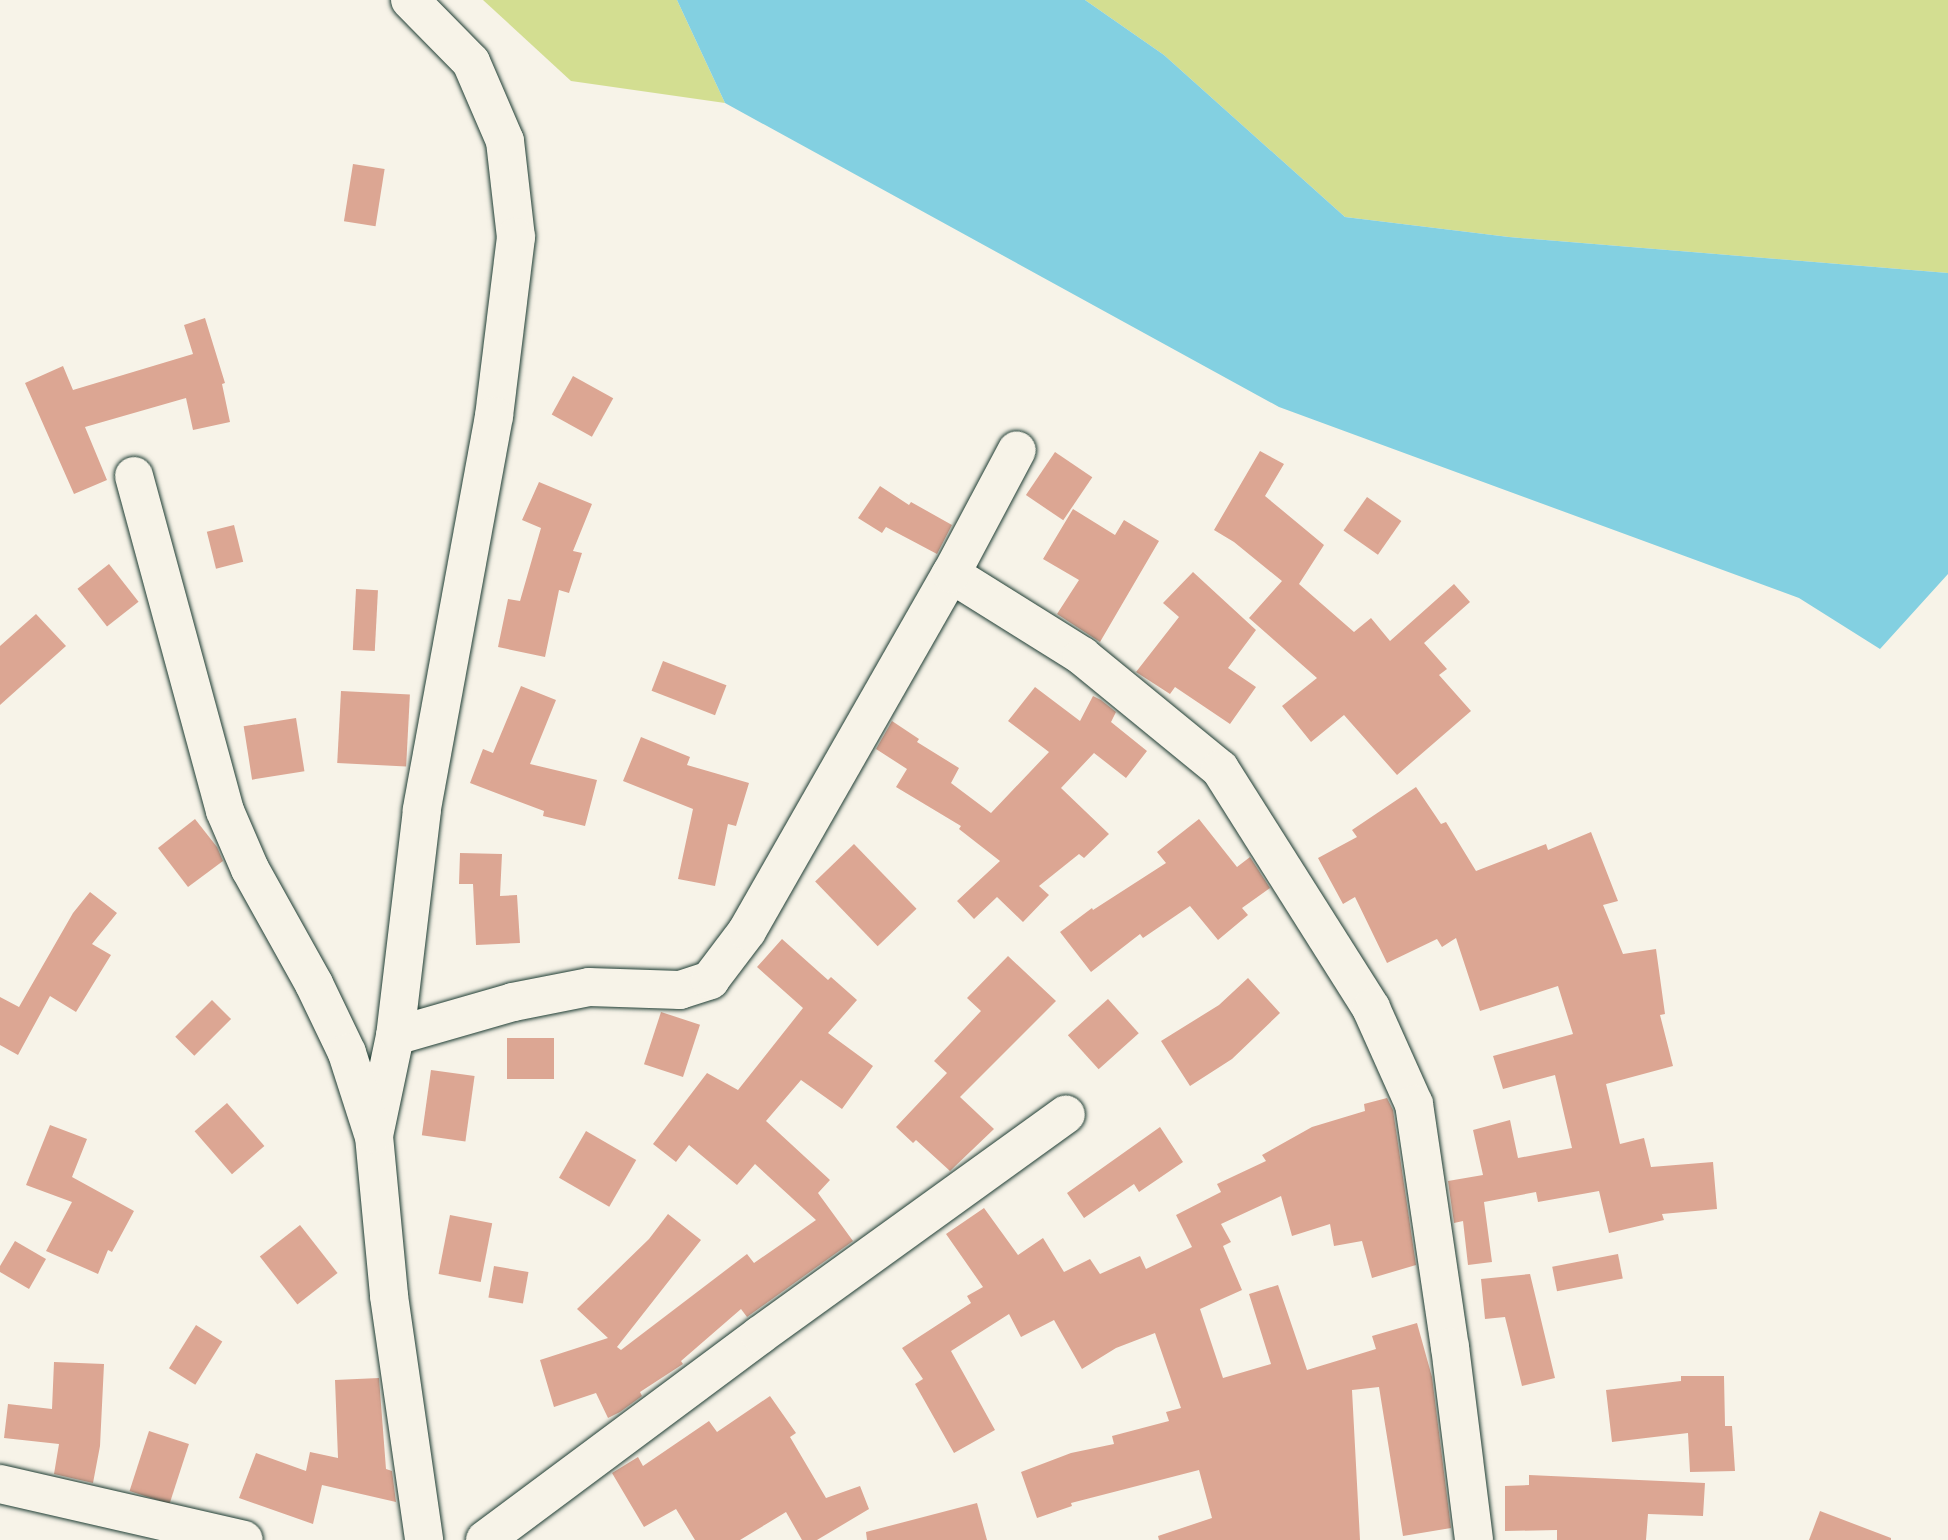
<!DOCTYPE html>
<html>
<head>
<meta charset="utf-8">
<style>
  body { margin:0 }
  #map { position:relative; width:1948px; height:1540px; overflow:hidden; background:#f7f3e8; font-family:Dekko,sans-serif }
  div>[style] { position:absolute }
  .green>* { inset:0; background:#d3de91 }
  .water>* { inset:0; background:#83d0e1 }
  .building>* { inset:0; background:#dca693; transform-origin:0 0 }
  .roads { filter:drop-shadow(0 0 2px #1f3d34) drop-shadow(0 0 2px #1f3d34) }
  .minor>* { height:38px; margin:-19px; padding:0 19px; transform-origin:19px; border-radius:19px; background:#f7f3e8 }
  span { translate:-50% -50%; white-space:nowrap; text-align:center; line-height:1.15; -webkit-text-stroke:5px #f7f3e8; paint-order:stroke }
</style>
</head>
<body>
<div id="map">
  <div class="green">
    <div style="clip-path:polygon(483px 0,677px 0,725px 103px,571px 81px)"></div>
    <div style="clip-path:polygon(1085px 0,1948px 0,1948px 273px,1509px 237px,1345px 217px,1164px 55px)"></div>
  </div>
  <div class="water">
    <div style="clip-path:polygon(677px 0,1085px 0,1164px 55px,1345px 217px,1509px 237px,1948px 273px,1948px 574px,1880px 649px,1799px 598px,1279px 407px,725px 103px)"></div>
  </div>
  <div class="building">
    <div style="left:353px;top:164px;width:32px;height:58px;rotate:9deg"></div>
    <div style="clip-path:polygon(205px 318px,225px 383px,222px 384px,230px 422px,193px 430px,186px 398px,85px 427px,107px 480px,74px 494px,25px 383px,63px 366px,73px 390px,193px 354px,184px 325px)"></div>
    <div style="left:573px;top:376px;width:46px;height:44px;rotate:29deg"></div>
    <div style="clip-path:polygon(1260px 451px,1284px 464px,1265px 496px,1324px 545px,1299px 584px,1354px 632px,1371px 618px,1390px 641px,1454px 584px,1470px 602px,1424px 643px,1447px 669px,1439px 675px,1471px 711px,1397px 775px,1344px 715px,1311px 742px,1282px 706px,1317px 678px,1249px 618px,1282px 581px,1234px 542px,1214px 530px)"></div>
    <div style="left:1055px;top:452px;width:45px;height:52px;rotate:34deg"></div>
    <div style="clip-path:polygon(539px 482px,592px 504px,573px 551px,582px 553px,569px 593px,559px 590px,545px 657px,498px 647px,508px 599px,520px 601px,541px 528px,522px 520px)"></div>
    <div style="clip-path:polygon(880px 486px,909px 505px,911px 502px,952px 525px,937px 554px,886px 527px,882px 533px,858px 518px)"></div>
    <div style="left:1367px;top:497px;width:42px;height:41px;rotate:35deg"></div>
    <div style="clip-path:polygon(1073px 509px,1115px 535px,1124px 520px,1159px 541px,1100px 642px,1057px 614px,1079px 580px,1043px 559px)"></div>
    <div style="left:234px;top:525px;width:38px;height:28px;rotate:76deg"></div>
    <div style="left:109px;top:564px;width:48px;height:40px;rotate:52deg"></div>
    <div style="clip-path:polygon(1193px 572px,1256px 630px,1228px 668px,1256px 687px,1230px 724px,1175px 687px,1170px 694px,1136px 672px,1179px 617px,1163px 603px)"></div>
    <div style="left:356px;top:589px;width:22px;height:61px;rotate:3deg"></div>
    <div style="clip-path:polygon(36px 614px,66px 646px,0 705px,0 646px)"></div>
    <div style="left:663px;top:661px;width:68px;height:32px;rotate:21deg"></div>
    <div style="clip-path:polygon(521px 686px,556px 700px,530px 764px,597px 780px,585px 826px,543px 816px,544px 811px,470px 783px,483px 749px,493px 753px)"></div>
    <div style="clip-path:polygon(1035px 687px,1080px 721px,1093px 696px,1101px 700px,1116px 712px,1111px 722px,1147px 751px,1126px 778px,1094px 753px,1061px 788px,1109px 834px,1084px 858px,1079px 854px,1039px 886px,1049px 895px,1023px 922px,997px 897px,974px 919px,957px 901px,1000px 861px,959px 829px,961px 826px,896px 787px,907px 769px,876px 749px,892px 721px,919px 739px,917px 742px,959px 768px,951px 783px,991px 813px,1049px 752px,1008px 721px)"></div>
    <div style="left:341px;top:691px;width:69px;height:72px;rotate:3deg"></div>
    <div style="left:296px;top:718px;width:54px;height:53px;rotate:81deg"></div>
    <div style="clip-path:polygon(641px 737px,690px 757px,687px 765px,749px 783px,736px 826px,728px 824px,715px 886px,678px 879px,693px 809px,623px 781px)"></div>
    <div style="clip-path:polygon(1416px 787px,1441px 824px,1446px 822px,1476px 871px,1546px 844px,1548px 850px,1591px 832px,1618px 901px,1603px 905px,1623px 954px,1656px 949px,1665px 1014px,1660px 1015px,1673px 1066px,1606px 1084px,1620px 1144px,1644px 1138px,1651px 1167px,1713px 1162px,1717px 1209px,1662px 1214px,1664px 1220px,1609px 1233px,1599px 1191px,1538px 1202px,1536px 1192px,1484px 1202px,1492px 1262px,1468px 1265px,1463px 1221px,1454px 1223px,1448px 1181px,1483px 1175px,1473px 1130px,1510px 1120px,1518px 1158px,1572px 1148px,1555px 1075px,1503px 1089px,1493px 1056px,1573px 1034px,1558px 986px,1480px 1011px,1456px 938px,1442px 947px,1437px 939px,1387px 963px,1355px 897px,1343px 904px,1318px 858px,1357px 837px,1352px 830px)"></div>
    <div style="clip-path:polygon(195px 819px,217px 847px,223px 861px,188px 887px,158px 848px)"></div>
    <div style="clip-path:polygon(1199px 819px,1237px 867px,1250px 857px,1270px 888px,1242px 908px,1248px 915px,1218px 940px,1190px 906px,1143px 938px,1140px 934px,1091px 972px,1060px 932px,1092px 908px,1093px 910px,1166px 863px,1157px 852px)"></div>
    <div style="left:854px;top:844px;width:90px;height:54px;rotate:46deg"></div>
    <div style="clip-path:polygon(460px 853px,502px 854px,500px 896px,517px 895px,520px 943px,476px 945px,473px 884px,459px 884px)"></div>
    <div style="clip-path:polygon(90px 892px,117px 913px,92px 944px,111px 955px,76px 1012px,50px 996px,18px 1055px,0 1045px,0 997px,19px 1007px,73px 913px)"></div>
    <div style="clip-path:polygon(782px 939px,828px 980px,831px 977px,857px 1000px,828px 1033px,873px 1066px,842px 1109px,801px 1080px,766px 1121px,830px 1180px,818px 1193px,853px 1241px,747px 1317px,741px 1309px,681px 1361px,683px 1364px,640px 1392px,642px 1396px,620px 1412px,608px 1418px,596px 1393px,554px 1407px,540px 1360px,608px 1338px,577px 1309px,649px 1239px,668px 1214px,701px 1240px,617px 1347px,621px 1350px,747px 1254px,754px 1263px,816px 1220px,755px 1164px,737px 1185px,689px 1145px,676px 1162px,653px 1144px,707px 1073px,738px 1090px,803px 1008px,757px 967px)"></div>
    <div style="clip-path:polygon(1008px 956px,1056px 1001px,960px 1097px,994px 1129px,950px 1171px,916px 1140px,913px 1143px,896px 1127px,947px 1073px,934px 1061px,981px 1011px,967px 998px)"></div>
    <div style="clip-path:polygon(1248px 978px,1280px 1013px,1232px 1059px,1190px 1086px,1161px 1041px,1219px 1005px)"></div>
    <div style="left:1108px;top:999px;width:46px;height:54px;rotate:48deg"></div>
    <div style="left:212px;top:1000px;width:27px;height:52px;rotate:45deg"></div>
    <div style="left:661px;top:1012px;width:41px;height:55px;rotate:18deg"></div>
    <div style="left:507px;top:1038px;width:47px;height:41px"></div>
    <div style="left:431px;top:1070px;width:44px;height:66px;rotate:8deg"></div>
    <div style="clip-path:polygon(1387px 1098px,1393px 1110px,1416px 1265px,1372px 1278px,1362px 1241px,1334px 1246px,1330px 1224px,1292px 1236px,1281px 1196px,1221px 1224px,1231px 1242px,1223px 1246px,1242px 1290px,1200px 1309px,1223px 1378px,1271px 1364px,1249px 1294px,1278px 1285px,1307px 1370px,1376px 1349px,1372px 1336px,1417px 1323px,1432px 1377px,1451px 1528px,1403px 1536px,1379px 1387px,1352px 1390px,1360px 1540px,1159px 1540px,1158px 1536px,1212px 1518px,1199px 1470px,1071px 1503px,1072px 1506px,1037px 1518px,1021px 1472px,1071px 1453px,1114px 1444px,1112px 1436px,1169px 1421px,1166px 1412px,1181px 1408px,1155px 1333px,1116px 1348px,1082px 1369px,1054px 1320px,1021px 1337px,1009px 1314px,951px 1351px,995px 1430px,954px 1453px,915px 1384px,923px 1379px,902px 1348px,971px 1303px,967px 1296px,983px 1287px,946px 1234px,984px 1208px,1018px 1255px,1043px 1238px,1064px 1272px,1090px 1259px,1100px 1274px,1140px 1256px,1146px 1269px,1192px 1247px,1176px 1215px,1221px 1192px,1217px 1184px,1266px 1161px,1262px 1155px,1312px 1127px,1365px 1111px,1364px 1104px)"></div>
    <div style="left:227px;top:1103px;width:57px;height:43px;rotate:49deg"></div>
    <div style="clip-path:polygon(50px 1125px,87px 1139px,72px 1177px,134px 1211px,112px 1252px,108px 1250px,98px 1274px,46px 1251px,72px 1202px,26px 1185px)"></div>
    <div style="clip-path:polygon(1160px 1127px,1183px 1162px,1139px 1192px,1134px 1184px,1084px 1218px,1067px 1193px)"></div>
    <div style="left:586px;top:1131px;width:58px;height:54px;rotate:30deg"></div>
    <div style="left:450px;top:1215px;width:43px;height:60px;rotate:11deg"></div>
    <div style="left:300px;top:1225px;width:61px;height:51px;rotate:52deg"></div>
    <div style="clip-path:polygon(15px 1241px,46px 1259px,29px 1289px,0 1272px,0 1266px)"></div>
    <div style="left:1618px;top:1254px;width:25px;height:67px;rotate:79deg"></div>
    <div style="left:494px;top:1266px;width:35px;height:32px;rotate:10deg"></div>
    <div style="clip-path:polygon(1530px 1274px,1555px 1378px,1522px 1386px,1505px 1317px,1485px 1319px,1481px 1279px)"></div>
    <div style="left:196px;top:1325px;width:31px;height:51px;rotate:32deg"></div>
    <div style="clip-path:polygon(54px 1362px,104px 1364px,100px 1446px,93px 1483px,54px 1474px,59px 1444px,4px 1438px,8px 1404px,52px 1409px)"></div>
    <div style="clip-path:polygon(1681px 1376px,1724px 1376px,1725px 1426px,1732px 1426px,1735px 1471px,1690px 1472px,1688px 1433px,1612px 1442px,1606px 1390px,1681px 1381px)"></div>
    <div style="clip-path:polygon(379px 1378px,386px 1469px,392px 1471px,396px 1502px,322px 1485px,313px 1524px,239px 1498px,256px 1453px,306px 1471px,310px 1452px,338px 1458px,335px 1380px)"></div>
    <div style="clip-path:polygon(770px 1396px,796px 1433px,790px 1437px,826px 1498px,860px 1486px,869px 1509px,817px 1540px,802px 1540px,786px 1512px,740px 1540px,695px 1540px,676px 1509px,644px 1527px,612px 1473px,638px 1457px,643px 1466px,709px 1421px,717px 1432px)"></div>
    <div style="left:149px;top:1431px;width:42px;height:63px;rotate:18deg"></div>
    <div style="clip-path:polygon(1529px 1475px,1705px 1483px,1703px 1516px,1648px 1514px,1646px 1540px,1557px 1540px,1557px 1530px,1505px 1531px,1505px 1486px,1529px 1485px)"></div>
    <div style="clip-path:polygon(977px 1503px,987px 1540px,867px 1540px,866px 1532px)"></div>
    <div style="clip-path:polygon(1820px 1511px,1891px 1538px,1891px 1540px,1809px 1540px)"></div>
  </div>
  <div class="roads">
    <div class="minor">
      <div style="left:410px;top:0;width:87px;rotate:45.5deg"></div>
      <div style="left:471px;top:62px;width:86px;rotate:66.7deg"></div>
      <div style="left:505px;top:141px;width:97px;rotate:83.5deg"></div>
      <div style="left:516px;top:237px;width:180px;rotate:97deg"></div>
      <div style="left:494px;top:416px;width:401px;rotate:100.4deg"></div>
      <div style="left:422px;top:810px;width:228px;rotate:96.8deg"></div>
      <div style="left:395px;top:1036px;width:102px;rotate:101.9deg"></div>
      <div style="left:374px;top:1136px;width:161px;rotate:84.6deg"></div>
      <div style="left:389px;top:1296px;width:246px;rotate:81.8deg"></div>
      <div style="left:134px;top:476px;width:347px;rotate:74.8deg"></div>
      <div style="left:225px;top:811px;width:63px;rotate:66.7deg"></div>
      <div style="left:250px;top:869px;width:132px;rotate:60.9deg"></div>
      <div style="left:314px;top:984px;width:76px;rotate:64.4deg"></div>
      <div style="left:347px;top:1053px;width:85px;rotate:72.2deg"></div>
      <div style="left:951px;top:574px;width:155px;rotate:32deg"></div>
      <div style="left:1082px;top:656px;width:178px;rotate:39.3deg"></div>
      <div style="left:1220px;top:769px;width:283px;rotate:57.7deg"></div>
      <div style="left:1371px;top:1008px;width:105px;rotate:65.9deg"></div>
      <div style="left:1414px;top:1104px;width:246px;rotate:81.6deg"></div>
      <div style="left:1450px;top:1347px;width:194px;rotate:82.9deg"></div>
      <div style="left:395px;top:1036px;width:123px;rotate:-16.1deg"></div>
      <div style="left:513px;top:1002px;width:77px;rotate:-11.2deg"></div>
      <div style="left:589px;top:987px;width:91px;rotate:1.9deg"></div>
      <div style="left:680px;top:990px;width:32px;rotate:-18deg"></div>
      <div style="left:710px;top:980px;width:61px;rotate:-52.9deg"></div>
      <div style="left:747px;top:931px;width:411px;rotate:-60.3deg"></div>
      <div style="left:951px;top:574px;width:140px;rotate:-62deg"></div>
      <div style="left:0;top:1484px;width:250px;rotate:12.9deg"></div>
      <div style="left:485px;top:1540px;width:343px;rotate:-36.7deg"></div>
      <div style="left:760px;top:1335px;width:377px;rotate:-35.8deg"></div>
    </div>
  </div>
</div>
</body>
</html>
